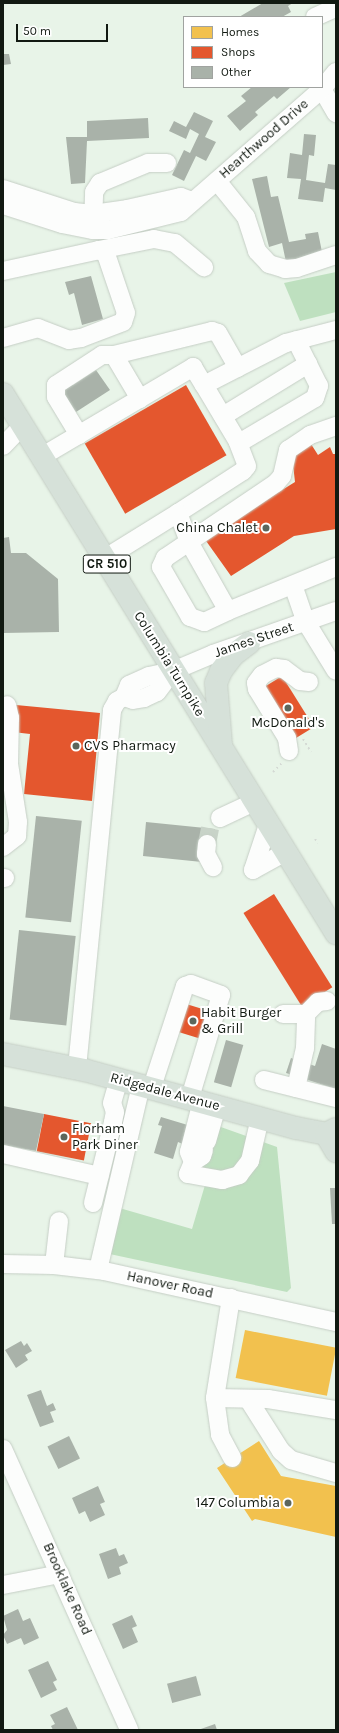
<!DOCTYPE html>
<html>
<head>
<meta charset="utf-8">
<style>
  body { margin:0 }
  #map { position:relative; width:339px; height:1733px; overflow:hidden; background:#e8f4e8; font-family:Karla,sans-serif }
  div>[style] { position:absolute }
  .green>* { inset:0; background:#bee0bf }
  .homes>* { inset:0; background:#f2c14e; transform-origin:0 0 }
  .shops>* { inset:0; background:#e4572e; transform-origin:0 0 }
  .building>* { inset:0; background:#a9b2a9; transform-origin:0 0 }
  .minor-tunnel>* { height:18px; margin-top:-9px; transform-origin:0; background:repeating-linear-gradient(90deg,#c8d3c8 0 18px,transparent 0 27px) }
  .path>* { height:2px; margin-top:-1px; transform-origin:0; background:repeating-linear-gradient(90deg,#d4d9d4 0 2px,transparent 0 5px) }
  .roads { filter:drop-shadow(0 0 1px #c5cec5) drop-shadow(0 0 1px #c5cec5) }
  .minor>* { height:18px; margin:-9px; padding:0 9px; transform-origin:9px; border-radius:9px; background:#fcfdfc }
  .major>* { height:22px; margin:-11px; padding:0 11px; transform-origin:11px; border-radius:11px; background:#d6e1d9 }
  .dots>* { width:11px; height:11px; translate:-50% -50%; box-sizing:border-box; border:2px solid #fff; border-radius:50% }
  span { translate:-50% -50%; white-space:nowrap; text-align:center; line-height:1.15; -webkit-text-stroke:4px #fff; paint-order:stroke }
  .shield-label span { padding:1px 3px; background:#fff; border:1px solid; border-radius:3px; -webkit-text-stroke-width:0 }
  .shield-label { font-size:13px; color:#111911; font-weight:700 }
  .street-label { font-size:14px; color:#111911 }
  .poi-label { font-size:14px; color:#111911 }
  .right { translate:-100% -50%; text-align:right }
  .left { translate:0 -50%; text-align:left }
  .frame { position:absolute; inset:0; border:4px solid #111911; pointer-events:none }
  .legend { position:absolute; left:183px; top:16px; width:140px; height:72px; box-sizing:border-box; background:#fff; border:1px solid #a0a3a0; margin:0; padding:5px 7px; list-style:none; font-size:12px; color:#111911 }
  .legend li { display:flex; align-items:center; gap:8px; height:20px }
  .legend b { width:20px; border:1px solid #a0a3a0 }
  .scale { position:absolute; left:16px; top:24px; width:92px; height:18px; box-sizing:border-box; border:2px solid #111911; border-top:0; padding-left:5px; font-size:12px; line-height:14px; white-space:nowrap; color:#111911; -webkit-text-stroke:3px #fff; paint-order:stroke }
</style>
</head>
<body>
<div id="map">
  <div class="green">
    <div style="clip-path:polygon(336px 272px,336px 312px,300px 321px,284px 283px)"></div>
    <div style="clip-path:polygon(218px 1126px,277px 1147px,291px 1288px,287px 1292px,105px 1253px,116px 1207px,192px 1229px,205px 1185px,199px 1176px)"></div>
  </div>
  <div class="homes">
    <div style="left:245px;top:1330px;width:93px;height:49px;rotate:11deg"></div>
    <div style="clip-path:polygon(259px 1441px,281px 1476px,336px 1486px,336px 1537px,255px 1519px,252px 1521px,217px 1468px)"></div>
  </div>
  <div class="shops">
    <div style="left:186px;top:385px;width:81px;height:117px;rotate:60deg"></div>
    <div style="clip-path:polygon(311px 444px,318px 455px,330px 447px,333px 454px,336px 454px,336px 529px,294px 536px,231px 576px,204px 538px,295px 482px,292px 455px)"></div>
    <div style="clip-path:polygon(282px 676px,314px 727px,296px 738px,261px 689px)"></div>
    <div style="clip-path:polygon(16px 705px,100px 713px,92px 801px,24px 794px,30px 734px,13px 732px)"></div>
    <div style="left:274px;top:894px;width:110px;height:36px;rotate:58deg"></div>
    <div style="left:183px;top:1003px;width:28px;height:29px;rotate:17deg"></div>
    <div style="left:44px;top:1114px;width:48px;height:38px;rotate:11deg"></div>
  </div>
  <div class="building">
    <div style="clip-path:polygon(263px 3px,293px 3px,288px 6px,291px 12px,282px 17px,239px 17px)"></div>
    <div style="clip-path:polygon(3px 54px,9px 54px,11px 64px,3px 65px)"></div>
    <div style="clip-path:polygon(252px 87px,291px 87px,277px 99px,274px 96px,255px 112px,258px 115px,240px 131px,227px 116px,246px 101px,241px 96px)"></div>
    <div style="clip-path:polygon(194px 112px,213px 121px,205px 137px,216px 142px,206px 161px,196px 156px,184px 181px,172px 175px,184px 150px,190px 153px,199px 134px,190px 129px,186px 139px,169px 131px,174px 121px,186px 127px)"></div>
    <div style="clip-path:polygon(148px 118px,149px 138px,87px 141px,85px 183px,71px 184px,66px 137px,87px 137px,87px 121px)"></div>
    <div style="clip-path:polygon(304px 134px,316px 135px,314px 156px,309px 155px,306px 180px,325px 183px,328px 164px,336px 165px,336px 190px,325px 188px,323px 202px,298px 199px,301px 179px,287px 178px,290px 153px,302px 155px)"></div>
    <div style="clip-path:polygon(267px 176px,271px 197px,278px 196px,289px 242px,306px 239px,305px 234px,318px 232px,322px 252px,286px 262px,282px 243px,269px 247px,252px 179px)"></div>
    <div style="clip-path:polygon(91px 276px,103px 319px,82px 325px,74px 293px,69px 295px,65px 282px)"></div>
    <div style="clip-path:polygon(96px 370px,110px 390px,76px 412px,62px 391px,67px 377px,73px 385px)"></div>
    <div style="clip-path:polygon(9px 537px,11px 553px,26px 553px,58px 579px,59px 632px,3px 633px,3px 538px)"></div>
    <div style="left:36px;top:816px;width:46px;height:102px;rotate:6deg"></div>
    <div style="clip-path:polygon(146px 822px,215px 829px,213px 844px,202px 862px,143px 856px)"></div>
    <div style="left:19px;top:930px;width:57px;height:90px;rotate:6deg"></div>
    <div style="left:226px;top:1040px;width:18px;height:44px;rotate:16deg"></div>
    <div style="clip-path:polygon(322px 1044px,336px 1049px,336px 1089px,286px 1073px,291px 1058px,315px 1066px)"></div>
    <div style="clip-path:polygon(3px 1106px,44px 1114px,36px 1151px,3px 1145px)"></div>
    <div style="clip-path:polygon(161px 1117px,191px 1126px,185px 1145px,178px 1142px,173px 1159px,154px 1153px,162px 1126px,158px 1125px)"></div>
    <div style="clip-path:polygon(330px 1188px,336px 1188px,336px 1224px,332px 1224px)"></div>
    <div style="clip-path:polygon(21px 1341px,24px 1346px,27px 1343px,32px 1351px,25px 1355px,28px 1360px,16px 1368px,5px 1350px)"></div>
    <div style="clip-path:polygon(41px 1390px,47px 1406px,53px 1403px,56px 1410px,50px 1412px,54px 1422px,40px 1427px,27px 1395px)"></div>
    <div style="left:69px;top:1436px;width:25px;height:24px;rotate:64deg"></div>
    <div style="clip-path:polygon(98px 1486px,105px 1502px,100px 1504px,105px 1515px,90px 1522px,85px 1511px,79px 1514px,72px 1498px)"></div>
    <div style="clip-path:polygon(116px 1548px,119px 1556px,124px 1554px,128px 1563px,119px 1567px,121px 1574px,108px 1579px,99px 1554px)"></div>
    <div style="clip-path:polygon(18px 1609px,23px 1621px,30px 1618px,39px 1638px,24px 1645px,21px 1638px,7px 1644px,3px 1635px,7px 1630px,3px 1616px)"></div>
    <div style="clip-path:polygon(132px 1615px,137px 1626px,132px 1628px,138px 1642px,123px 1649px,112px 1624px)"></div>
    <div style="clip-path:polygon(48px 1661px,57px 1680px,53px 1682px,57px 1690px,41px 1698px,28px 1670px)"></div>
    <div style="left:196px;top:1676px;width:20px;height:30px;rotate:75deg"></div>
    <div style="clip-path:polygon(67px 1707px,78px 1730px,53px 1730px,51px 1726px,55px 1724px,50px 1715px)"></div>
    <div style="clip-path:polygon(215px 1724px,217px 1730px,198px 1730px)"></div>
  </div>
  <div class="minor-tunnel">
    <div style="left:207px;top:844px;width:16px;rotate:-79deg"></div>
  </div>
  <div class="path">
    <div style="left:303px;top:739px;width:15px;rotate:58deg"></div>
    <div style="left:273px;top:772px;width:13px;rotate:-45deg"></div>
    <div style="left:315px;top:839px;width:5px;rotate:53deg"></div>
  </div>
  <div class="roads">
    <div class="minor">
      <div style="left:315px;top:17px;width:22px;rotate:-24deg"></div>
      <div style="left:322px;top:89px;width:28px;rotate:60deg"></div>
      <div style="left:217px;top:181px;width:46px;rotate:51.1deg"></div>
      <div style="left:246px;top:217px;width:36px;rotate:72deg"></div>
      <div style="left:257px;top:251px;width:18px;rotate:47deg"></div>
      <div style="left:269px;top:264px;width:17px;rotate:17deg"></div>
      <div style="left:285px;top:269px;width:12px;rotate:-5deg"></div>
      <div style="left:297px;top:268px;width:41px;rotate:-18.4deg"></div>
      <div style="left:3px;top:189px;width:75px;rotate:17.9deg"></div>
      <div style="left:74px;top:212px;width:19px;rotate:6deg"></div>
      <div style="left:93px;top:214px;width:34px;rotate:-8deg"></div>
      <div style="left:127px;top:209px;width:55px;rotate:-12.5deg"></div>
      <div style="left:181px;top:197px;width:12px;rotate:20deg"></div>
      <div style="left:3px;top:205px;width:62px;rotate:17.9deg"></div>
      <div style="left:62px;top:224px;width:32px;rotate:11deg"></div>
      <div style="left:93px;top:230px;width:15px"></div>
      <div style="left:108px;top:230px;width:75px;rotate:-13.9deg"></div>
      <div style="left:181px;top:212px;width:187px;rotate:-41.1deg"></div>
      <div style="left:322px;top:89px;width:22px;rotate:-51deg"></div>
      <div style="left:93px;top:225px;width:33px;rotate:-88deg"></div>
      <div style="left:94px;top:192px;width:11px;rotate:-56deg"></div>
      <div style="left:100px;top:183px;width:52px;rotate:-22.6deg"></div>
      <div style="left:148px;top:163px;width:19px"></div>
      <div style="left:99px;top:250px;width:56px;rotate:-11.3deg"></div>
      <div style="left:154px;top:239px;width:21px;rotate:11deg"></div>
      <div style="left:175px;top:243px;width:38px;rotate:40deg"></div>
      <div style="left:3px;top:271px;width:98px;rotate:-12.3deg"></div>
      <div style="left:99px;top:250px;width:8px;rotate:30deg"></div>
      <div style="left:106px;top:254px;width:62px;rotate:71.3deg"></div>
      <div style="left:126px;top:313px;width:9px;rotate:108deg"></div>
      <div style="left:123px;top:322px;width:45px;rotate:159.1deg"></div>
      <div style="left:81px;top:338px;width:12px;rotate:171deg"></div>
      <div style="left:69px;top:340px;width:33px;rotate:-159deg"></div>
      <div style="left:38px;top:328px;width:36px;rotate:164deg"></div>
      <div style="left:140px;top:399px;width:51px;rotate:-120.6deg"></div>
      <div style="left:114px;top:355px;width:101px;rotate:-13.8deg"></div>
      <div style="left:212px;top:331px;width:6px;rotate:18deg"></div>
      <div style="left:218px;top:333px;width:40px;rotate:60.3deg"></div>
      <div style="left:223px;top:416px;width:100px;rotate:-31.5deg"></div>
      <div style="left:79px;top:435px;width:44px;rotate:-121.2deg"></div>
      <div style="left:56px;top:397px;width:12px;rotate:-90deg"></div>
      <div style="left:56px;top:385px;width:55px;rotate:-33.1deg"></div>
      <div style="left:102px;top:355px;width:12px"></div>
      <div style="left:239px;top:443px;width:88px;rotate:-30.6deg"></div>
      <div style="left:315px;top:398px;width:13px;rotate:-72deg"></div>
      <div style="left:319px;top:386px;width:51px;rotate:-116.6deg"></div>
      <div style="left:3px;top:446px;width:28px;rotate:-46deg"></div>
      <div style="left:41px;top:457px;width:177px;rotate:-30.6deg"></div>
      <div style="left:193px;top:367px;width:21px;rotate:59deg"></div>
      <div style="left:204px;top:385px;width:92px;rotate:-27.1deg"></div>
      <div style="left:286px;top:343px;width:52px;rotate:-14.6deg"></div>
      <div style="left:178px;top:513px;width:77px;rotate:-32.9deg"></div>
      <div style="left:243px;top:471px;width:6px;rotate:-51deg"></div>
      <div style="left:247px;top:466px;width:26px;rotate:-111deg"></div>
      <div style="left:238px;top:442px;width:66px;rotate:-120.8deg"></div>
      <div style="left:104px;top:559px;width:87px;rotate:-31.9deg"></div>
      <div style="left:178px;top:513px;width:31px;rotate:69deg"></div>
      <div style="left:189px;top:542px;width:79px;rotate:60.5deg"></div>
      <div style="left:228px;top:611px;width:117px;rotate:-22.2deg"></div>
      <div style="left:293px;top:585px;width:39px;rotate:71deg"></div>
      <div style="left:306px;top:622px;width:57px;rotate:58.5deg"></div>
      <div style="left:228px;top:611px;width:26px;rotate:155deg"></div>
      <div style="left:204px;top:622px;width:15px;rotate:-160deg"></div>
      <div style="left:190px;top:617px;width:58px;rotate:-120.1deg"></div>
      <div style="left:161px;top:567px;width:10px;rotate:-66deg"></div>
      <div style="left:165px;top:558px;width:134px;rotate:-34deg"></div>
      <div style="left:276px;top:483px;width:9px;rotate:-49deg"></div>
      <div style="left:282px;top:476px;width:27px;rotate:-77deg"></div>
      <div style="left:288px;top:450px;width:27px;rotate:-34deg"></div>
      <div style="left:310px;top:435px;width:28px;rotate:-19deg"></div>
      <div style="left:124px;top:697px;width:9px;rotate:18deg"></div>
      <div style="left:133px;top:700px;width:11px;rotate:-10deg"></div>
      <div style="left:144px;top:698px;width:14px;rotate:-25deg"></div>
      <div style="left:157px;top:692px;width:26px;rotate:-53deg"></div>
      <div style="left:289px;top:751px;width:13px;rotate:-99deg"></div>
      <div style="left:287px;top:738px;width:57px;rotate:-121.5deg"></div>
      <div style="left:257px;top:689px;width:6px;rotate:-99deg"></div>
      <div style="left:256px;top:683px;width:10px;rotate:-53deg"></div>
      <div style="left:262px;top:675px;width:16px;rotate:-27deg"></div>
      <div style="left:276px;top:668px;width:8px;rotate:7deg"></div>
      <div style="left:284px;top:669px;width:20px;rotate:37deg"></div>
      <div style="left:300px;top:681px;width:9px;rotate:6deg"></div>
      <div style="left:220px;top:818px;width:38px;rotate:-25deg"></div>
      <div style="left:207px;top:844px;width:10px;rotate:96deg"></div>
      <div style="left:206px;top:854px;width:15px;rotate:62deg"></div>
      <div style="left:3px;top:847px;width:18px;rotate:-38deg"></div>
      <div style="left:17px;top:836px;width:14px;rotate:-86deg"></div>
      <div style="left:18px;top:822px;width:59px;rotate:-98.8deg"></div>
      <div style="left:9px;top:764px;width:46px;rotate:-88.8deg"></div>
      <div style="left:10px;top:718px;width:13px;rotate:-103deg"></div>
      <div style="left:253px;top:870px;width:47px;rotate:-71.6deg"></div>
      <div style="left:253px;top:870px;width:38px;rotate:-29deg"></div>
      <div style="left:3px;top:878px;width:2px"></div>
      <div style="left:283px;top:1014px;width:23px"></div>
      <div style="left:306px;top:1014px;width:17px;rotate:-45deg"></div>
      <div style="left:318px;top:1002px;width:9px;rotate:-6deg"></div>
      <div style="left:77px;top:1068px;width:360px;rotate:-84.4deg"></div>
      <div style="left:112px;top:710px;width:10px;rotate:-61deg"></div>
      <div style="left:117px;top:701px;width:8px;rotate:-30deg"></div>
      <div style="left:124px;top:697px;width:13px;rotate:-67deg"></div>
      <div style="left:129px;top:685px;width:22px;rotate:-24deg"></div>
      <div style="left:149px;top:676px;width:25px;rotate:-12deg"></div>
      <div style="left:173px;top:671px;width:43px;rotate:-23deg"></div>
      <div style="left:213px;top:654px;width:130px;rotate:-19.3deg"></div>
      <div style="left:264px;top:1080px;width:74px;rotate:14deg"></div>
      <div style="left:152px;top:1087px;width:106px;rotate:-71.9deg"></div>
      <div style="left:185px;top:986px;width:6px;rotate:-18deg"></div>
      <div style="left:191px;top:984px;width:32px;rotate:20deg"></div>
      <div style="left:221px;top:995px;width:108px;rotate:106.8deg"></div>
      <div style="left:296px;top:1088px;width:41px;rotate:-77.3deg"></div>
      <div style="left:305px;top:1048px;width:34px;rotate:-88deg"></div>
      <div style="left:207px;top:1141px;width:36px;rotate:-74deg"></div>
      <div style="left:204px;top:1150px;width:6px;rotate:108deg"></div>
      <div style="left:202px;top:1156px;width:11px;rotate:146deg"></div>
      <div style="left:193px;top:1162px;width:13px;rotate:113deg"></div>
      <div style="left:188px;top:1174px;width:35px;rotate:10deg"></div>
      <div style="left:222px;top:1180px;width:18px;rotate:-16deg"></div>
      <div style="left:239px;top:1175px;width:18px;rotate:-52deg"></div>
      <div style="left:250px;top:1161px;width:44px;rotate:-76.9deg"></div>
      <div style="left:3px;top:1154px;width:99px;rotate:12.8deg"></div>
      <div style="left:193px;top:1162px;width:11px;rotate:-112deg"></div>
      <div style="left:189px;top:1152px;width:53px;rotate:-75.7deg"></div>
      <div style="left:93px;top:1203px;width:83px;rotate:-76.1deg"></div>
      <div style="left:113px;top:1122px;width:10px;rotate:-79deg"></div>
      <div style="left:115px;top:1112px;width:9px;rotate:-108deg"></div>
      <div style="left:112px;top:1103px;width:25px;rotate:-74deg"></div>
      <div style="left:3px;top:1264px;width:51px;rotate:1.1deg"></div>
      <div style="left:54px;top:1265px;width:50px;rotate:6.8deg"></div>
      <div style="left:104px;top:1271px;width:238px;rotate:12.4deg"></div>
      <div style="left:54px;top:1265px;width:44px;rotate:-83.5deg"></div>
      <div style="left:98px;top:1270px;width:190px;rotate:-76.9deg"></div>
      <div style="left:231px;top:1298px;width:101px;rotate:99.1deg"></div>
      <div style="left:215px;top:1398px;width:37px;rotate:82deg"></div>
      <div style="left:220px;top:1435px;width:26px;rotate:62deg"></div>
      <div style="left:215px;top:1398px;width:53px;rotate:1.1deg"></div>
      <div style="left:268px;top:1399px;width:69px;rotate:9.2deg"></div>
      <div style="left:248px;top:1399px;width:62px;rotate:57.6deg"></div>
      <div style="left:281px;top:1451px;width:13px;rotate:42deg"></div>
      <div style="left:291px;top:1460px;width:47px;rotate:16.1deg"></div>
      <div style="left:3px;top:1449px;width:308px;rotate:65.8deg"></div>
      <div style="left:3px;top:1585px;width:58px;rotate:-10.9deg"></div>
    </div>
    <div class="major">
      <div style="left:3px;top:394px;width:634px;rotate:58.29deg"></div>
      <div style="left:221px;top:745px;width:62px;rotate:-94.6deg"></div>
      <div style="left:216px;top:683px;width:13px;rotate:-67deg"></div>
      <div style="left:221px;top:671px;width:20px;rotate:-53deg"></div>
      <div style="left:233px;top:655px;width:20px;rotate:-37deg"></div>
      <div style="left:3px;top:1054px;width:83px;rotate:11.2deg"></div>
      <div style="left:84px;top:1070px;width:220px;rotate:15.3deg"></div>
      <div style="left:296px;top:1128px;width:31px;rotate:11deg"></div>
      <div style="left:326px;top:1134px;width:11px;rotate:-27deg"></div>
      <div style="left:326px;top:1134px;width:20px;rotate:60deg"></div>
    </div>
  </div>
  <div class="dots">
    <div style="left:266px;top:528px;background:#5c665c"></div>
    <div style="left:288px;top:708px;background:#5c665c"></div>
    <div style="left:76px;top:746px;background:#5c665c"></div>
    <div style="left:193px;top:1021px;background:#5c665c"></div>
    <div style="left:64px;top:1137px;background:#5c665c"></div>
    <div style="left:288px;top:1503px;background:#5c665c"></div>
  </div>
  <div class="shield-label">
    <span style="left:107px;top:564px">CR 510</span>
  </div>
  <div class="street-label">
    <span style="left:264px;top:139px;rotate:-41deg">Hearthwood Drive</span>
    <span style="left:254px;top:640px;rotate:-19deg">James Street</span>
    <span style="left:169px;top:664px;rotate:58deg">Columbia Turnpike</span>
    <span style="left:165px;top:1092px;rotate:15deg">Ridgedale Avenue</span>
    <span style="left:170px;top:1285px;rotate:12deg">Hanover Road</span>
    <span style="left:67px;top:1589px;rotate:66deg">Brooklake Road</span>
  </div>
  <div class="poi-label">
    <span class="right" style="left:258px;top:528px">China Chalet</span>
    <span style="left:288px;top:723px">McDonald's</span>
    <span class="left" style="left:84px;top:746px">CVS Pharmacy</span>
    <span class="left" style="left:201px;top:1021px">Habit Burger<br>&amp; Grill</span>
    <span class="left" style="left:72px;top:1137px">Florham<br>Park Diner</span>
    <span class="right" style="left:280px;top:1503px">147 Columbia</span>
  </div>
  <div class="frame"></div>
  <ul class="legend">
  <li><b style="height:11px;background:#f2c14e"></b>Homes</li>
  <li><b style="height:11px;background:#e4572e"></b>Shops</li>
  <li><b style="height:11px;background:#a9b2a9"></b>Other</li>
  </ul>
  <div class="scale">50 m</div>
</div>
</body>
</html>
